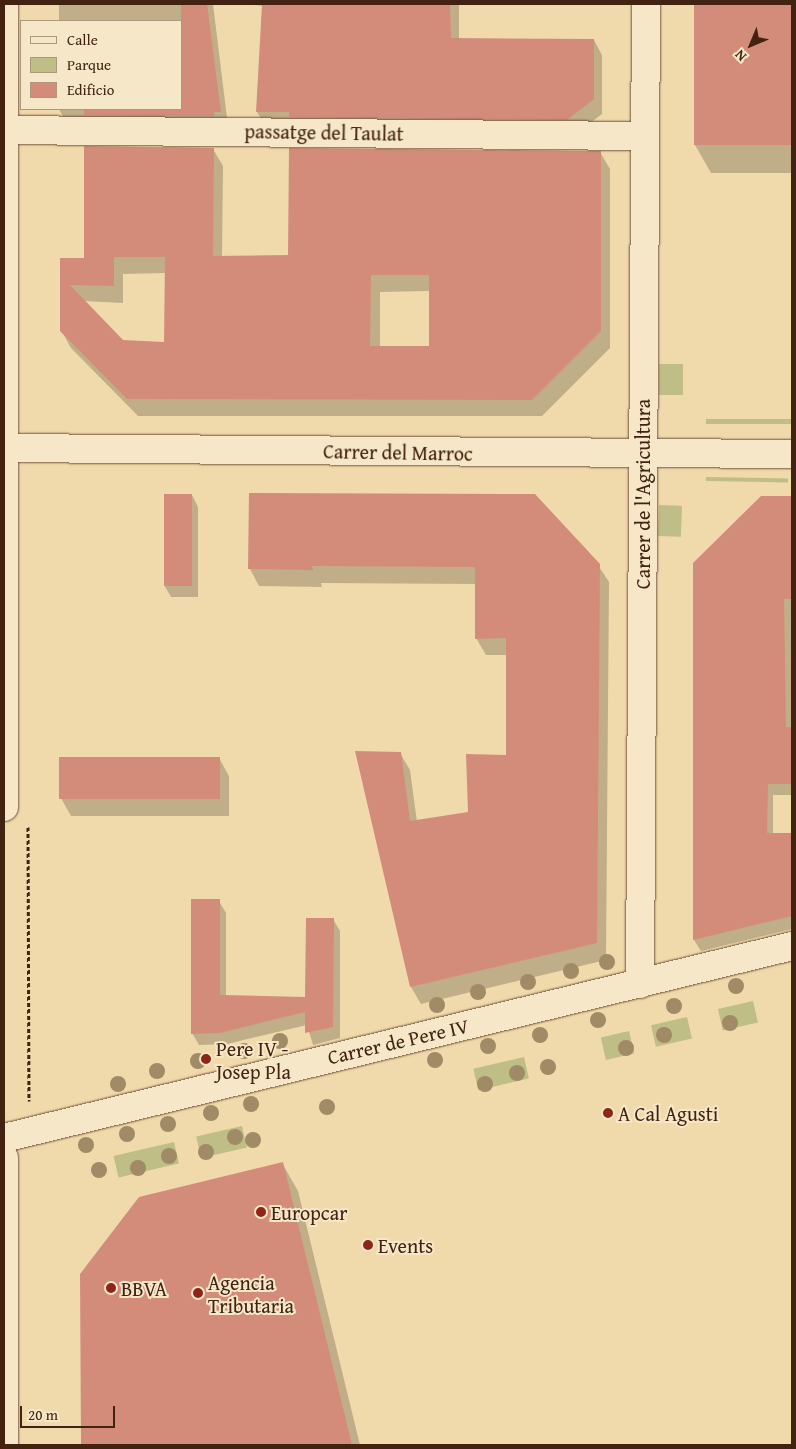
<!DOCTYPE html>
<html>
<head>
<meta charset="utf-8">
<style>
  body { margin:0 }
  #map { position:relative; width:796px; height:1449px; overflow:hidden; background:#f0daab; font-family:"Gentium Book Plus",serif }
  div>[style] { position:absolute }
  .green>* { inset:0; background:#bebe86; transform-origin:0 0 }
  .shadow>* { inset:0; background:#0003 }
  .building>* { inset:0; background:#d48c7a; transform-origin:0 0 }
  .path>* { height:3px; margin-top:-1.5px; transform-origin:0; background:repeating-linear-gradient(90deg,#422210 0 4px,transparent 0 6.5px) }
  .roads { filter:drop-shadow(0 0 1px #6e5037) drop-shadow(0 0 1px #6e5037) }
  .minor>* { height:28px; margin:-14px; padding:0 14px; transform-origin:14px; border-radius:14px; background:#f5e7c8 }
  .trees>* { width:16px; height:16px; margin:-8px; border-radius:50%; background:#a18a66 }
  .dots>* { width:14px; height:14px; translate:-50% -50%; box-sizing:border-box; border:2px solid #f5e7c8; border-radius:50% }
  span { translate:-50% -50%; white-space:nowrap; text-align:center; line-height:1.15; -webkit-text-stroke:4px #f5e7c8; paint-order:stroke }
  .street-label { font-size:20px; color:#422210 }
  .poi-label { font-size:20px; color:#422210 }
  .left { translate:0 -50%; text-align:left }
  .frame { position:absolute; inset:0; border:5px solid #422210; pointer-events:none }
  .legend { position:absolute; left:20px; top:20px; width:162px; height:90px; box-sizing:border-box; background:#f5e7c8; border:1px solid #ad987e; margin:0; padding:6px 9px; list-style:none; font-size:15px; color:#422210 }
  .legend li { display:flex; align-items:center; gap:10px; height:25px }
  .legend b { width:25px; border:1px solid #ad987e }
  .north { position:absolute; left:726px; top:20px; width:50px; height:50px; -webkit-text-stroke:4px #f5e7c8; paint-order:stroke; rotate:225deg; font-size:14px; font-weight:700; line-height:20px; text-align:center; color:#422210 }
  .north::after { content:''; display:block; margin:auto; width:18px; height:22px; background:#422210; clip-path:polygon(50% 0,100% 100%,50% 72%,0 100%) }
  .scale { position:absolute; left:20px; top:1406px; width:95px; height:22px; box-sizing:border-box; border:2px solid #422210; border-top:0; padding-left:6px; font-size:15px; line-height:18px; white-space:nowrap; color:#422210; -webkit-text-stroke:4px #f5e7c8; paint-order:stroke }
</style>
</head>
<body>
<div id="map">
  <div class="green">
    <div style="left:659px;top:364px;width:24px;height:31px"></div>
    <div style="left:706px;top:419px;width:86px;height:5px"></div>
    <div style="left:706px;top:477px;width:82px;height:4px;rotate:1deg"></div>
    <div style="left:659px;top:505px;width:23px;height:31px;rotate:2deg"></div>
    <div style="left:753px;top:1001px;width:22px;height:36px;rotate:77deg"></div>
    <div style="left:687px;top:1017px;width:22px;height:37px;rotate:77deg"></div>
    <div style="left:629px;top:1031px;width:23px;height:29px;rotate:77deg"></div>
    <div style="left:524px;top:1057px;width:22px;height:52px;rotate:77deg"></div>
    <div style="left:242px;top:1126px;width:22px;height:47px;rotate:77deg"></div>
    <div style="left:174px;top:1142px;width:22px;height:62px;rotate:77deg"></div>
  </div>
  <div class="shadow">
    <div style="clip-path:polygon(59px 4px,213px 4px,228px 126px,67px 124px,59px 109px,181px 109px,181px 21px,59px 21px)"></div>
    <div style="clip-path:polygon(244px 4px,459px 4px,459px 40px,594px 40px,602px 55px,602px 114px,576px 134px,266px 126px,257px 112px,263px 6px)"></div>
    <div style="clip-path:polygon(695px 4px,792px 4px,792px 173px,711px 173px,695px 145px)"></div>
    <div style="clip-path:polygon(evenodd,213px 149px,223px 166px,222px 257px,289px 256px,600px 152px,610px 169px,610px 348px,542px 416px,138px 416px,71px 348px,61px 330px,61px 259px,85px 259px,213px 149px,166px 273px,166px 344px,122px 341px,84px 301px,123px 303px,123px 274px,166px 273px,213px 149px,430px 291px,430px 347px,380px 347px,380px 292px,430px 291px)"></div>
    <div style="clip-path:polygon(192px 495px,198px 507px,198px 597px,171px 597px,164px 585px)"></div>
    <div style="clip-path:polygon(250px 495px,598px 565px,609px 582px,606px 960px,421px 1004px,411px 987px,356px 752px,400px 753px,410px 770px,417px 822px,469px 813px,507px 757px,507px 655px,486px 655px,476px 638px,476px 584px,321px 583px,322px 587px,259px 586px,250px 569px)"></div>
    <div style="clip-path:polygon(761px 497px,792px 497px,792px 795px,773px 795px,773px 834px,792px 834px,792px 929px,701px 951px,694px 940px)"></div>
    <div style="clip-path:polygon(219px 758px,229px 776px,229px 816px,71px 816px,61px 798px)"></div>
    <div style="clip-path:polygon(219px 901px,226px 913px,226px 997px,307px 998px,333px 919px,340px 931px,340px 1038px,313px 1045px,307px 1025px,227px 1044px,199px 1045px,192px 1033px)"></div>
    <div style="clip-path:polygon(282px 1163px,298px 1191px,360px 1445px,82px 1445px,82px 1274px)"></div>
  </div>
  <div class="building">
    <div style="clip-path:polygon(181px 4px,207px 4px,221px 112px,214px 112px,214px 116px,84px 115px,84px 109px,181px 109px)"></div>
    <div style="clip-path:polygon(262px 4px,450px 4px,451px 38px,594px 39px,594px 99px,567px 120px,289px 117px,289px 112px,256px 112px)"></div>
    <div style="left:694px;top:4px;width:98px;height:141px"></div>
    <div style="clip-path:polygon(evenodd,84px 146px,214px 148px,213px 256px,288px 255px,289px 148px,601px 151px,601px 331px,532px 400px,127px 399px,60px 331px,60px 258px,84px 258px,84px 146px,114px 257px,165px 257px,164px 342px,123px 340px,70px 285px,114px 286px,114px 257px,84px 146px,371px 275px,429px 275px,429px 346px,370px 346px,371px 275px)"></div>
    <div style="clip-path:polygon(249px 493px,535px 494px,600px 564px,597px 943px,410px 987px,355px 751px,401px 752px,410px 821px,468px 812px,466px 754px,506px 755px,506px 638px,475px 639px,475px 567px,312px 566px,313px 570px,248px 569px)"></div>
    <div style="left:164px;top:494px;width:28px;height:92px"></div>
    <div style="clip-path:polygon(761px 496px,792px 496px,792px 599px,784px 599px,786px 727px,792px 727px,792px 784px,768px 784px,767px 833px,792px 833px,792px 916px,693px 940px,693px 563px)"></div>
    <div style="left:59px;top:757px;width:161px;height:42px"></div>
    <div style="clip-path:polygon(191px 899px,220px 899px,220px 995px,305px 997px,306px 918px,334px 918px,333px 1027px,305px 1033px,305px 1012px,220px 1033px,191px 1034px)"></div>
    <div style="clip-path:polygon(283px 1162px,352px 1445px,81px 1445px,80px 1274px,139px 1197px)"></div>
  </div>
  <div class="path">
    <div style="left:28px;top:827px;width:274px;rotate:89.8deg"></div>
  </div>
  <div class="roads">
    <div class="minor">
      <div style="left:4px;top:130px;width:641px;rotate:0.54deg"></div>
      <div style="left:4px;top:448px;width:788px;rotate:0.44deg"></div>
      <div style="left:4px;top:807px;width:803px;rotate:-90deg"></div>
      <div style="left:640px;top:984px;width:980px;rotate:-89.65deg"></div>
      <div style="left:4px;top:1138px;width:811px;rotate:-13.69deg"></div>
      <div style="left:4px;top:1158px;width:287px;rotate:90deg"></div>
    </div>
  </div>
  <div class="trees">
    <div style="left:607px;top:962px"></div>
    <div style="left:571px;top:971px"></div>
    <div style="left:528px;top:982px"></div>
    <div style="left:736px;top:986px"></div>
    <div style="left:478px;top:992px"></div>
    <div style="left:437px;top:1005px"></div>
    <div style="left:674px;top:1006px"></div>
    <div style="left:598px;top:1020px"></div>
    <div style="left:730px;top:1023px"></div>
    <div style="left:540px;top:1035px"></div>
    <div style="left:664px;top:1035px"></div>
    <div style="left:280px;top:1041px"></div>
    <div style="left:488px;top:1046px"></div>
    <div style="left:626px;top:1048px"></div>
    <div style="left:244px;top:1051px"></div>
    <div style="left:435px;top:1060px"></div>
    <div style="left:198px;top:1061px"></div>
    <div style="left:548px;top:1067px"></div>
    <div style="left:157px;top:1071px"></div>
    <div style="left:517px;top:1073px"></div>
    <div style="left:118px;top:1084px"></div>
    <div style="left:485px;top:1084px"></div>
    <div style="left:251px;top:1104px"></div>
    <div style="left:327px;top:1107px"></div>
    <div style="left:211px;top:1113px"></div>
    <div style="left:168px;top:1124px"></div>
    <div style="left:127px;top:1134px"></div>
    <div style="left:235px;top:1137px"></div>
    <div style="left:253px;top:1140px"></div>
    <div style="left:86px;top:1145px"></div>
    <div style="left:206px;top:1152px"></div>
    <div style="left:169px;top:1156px"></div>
    <div style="left:138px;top:1168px"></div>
    <div style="left:99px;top:1170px"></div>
  </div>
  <div class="dots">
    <div style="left:206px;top:1059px;background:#8f2418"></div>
    <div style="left:608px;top:1113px;background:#8f2418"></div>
    <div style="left:261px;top:1212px;background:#8f2418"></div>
    <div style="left:368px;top:1245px;background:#8f2418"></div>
    <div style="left:111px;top:1288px;background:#8f2418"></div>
    <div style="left:198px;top:1293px;background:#8f2418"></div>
  </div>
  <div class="street-label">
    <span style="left:324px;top:132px;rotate:1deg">passatge del Taulat</span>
    <span style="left:398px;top:452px;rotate:1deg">Carrer del Marroc</span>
    <span style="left:642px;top:494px;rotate:-90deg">Carrer de l'Agricultura</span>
    <span style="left:398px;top:1041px;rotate:-13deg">Carrer de Pere IV</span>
  </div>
  <div class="poi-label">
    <span class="left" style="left:216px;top:1060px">Pere IV -<br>Josep Pla</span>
    <span class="left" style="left:618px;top:1113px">A Cal Agusti</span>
    <span class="left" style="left:271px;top:1212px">Europcar</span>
    <span class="left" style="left:378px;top:1245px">Events</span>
    <span class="left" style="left:208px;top:1294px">Agencia<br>Tributaria</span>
    <span class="left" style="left:121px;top:1288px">BBVA</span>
  </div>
  <div class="frame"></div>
  <ul class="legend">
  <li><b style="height:6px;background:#f5e7c8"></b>Calle</li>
  <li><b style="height:14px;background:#bebe86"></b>Parque</li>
  <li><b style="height:14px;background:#d48c7a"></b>Edificio</li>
  </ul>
  <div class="north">N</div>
  <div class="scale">20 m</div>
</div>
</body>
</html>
